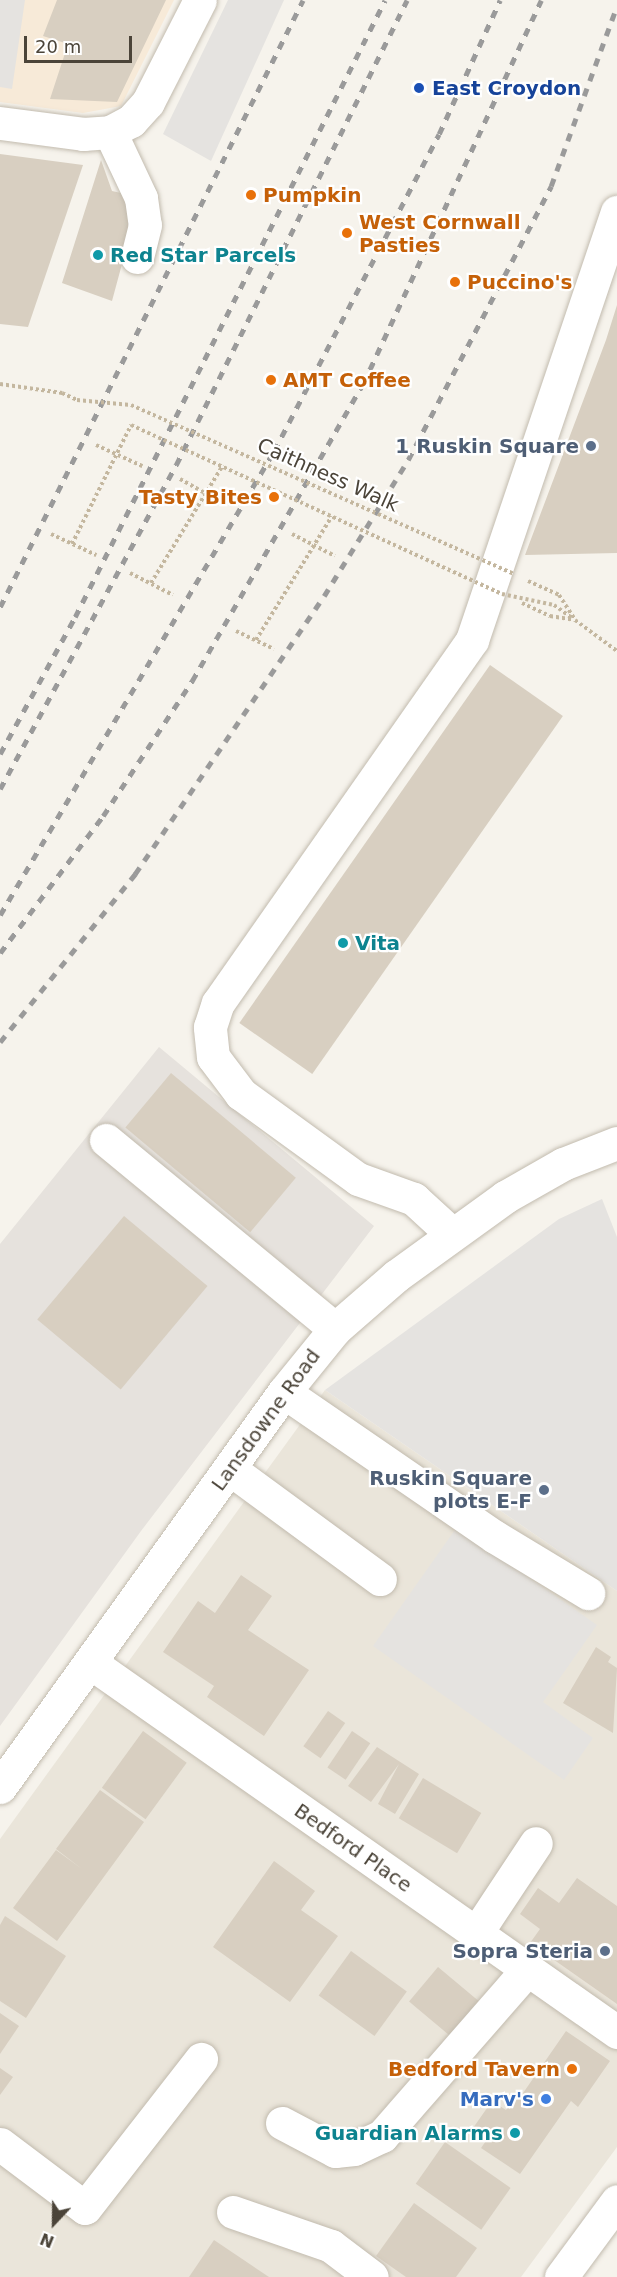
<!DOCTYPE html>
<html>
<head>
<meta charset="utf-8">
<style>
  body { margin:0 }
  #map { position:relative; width:617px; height:2277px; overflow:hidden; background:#f6f3ec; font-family:"DejaVu Sans",sans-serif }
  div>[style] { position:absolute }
  .residential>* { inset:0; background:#eae5da }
  .commercial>* { inset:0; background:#f7ead8 }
  .industrial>* { inset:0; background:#e6e2dd }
  .parking>* { inset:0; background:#e5e3e0 }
  .building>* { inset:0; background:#d8cfc1; transform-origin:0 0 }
  .path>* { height:4px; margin-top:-2px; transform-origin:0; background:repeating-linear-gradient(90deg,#c4b79f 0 3px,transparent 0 6px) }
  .roads { filter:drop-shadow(0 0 2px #c2bbae) drop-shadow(0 0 2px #c2bbae) }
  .minor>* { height:33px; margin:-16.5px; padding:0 16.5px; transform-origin:16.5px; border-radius:16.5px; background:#fff }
  .rail>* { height:4.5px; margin-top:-2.25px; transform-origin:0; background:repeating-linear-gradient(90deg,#9a9a9a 0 8px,transparent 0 16px) }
  .path-bridge>* { height:4px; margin-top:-2px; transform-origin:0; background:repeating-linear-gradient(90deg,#c4b79f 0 3px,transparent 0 6px) }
  .dots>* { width:16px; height:16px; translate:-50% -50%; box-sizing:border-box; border:3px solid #fff; border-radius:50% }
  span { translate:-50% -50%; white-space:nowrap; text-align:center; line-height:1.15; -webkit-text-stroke:4.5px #fff; paint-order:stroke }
  .transit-label { font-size:20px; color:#164399; font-weight:700 }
  .left { translate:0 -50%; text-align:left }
  .food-label { font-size:20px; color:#c56008; font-weight:700 }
  .right { translate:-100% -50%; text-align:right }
  .culture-label { font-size:20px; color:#0d838f; font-weight:700 }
  .service-label { font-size:20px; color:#4e5e75; font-weight:700 }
  .street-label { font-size:20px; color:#4b4439 }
  .shop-label { font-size:20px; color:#366cbe; font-weight:700 }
  .north { position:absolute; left:24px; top:2193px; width:60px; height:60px; -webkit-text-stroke:4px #fff; paint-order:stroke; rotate:202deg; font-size:16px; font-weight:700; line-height:24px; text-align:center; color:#4b4439 }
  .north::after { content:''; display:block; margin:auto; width:21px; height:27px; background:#4b4439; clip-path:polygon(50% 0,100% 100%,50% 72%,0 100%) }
  .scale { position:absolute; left:24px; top:36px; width:108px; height:27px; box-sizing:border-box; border:3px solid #4b4439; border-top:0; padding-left:8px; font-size:18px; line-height:21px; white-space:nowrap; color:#4b4439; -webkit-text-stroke:4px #fff; paint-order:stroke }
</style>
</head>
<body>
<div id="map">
  <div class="residential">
    <div style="clip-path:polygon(325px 1390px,617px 1591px,617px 2147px,521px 2277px,0 2277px,0 1839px)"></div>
  </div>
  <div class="commercial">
    <div style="clip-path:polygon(0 0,174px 0,121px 106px,83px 113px,0 102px)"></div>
  </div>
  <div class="industrial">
    <div style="clip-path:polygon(159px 1047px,374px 1226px,141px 1531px,0 1726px,0 1244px)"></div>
  </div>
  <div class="parking">
    <div style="clip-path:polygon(0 0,25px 0,12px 89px,0 87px)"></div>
    <div style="clip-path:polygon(228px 0,284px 0,211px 161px,163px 134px)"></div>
    <div style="clip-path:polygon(602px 1199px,617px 1237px,617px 1591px,325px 1390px,559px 1219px)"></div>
    <div style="clip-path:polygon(457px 1527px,597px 1625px,543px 1702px,593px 1738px,564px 1780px,373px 1646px)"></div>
  </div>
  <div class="building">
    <div style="clip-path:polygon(57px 0,166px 0,117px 102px,50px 99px,68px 44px,43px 36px)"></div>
    <div style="clip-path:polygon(0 154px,83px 165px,28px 327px,0 324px)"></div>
    <div style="clip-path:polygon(101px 160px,112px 191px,121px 193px,128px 206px,132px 227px,112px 301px,62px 283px)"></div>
    <div style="clip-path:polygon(617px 305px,617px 553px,525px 555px,606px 340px)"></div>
    <div style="left:490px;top:665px;width:89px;height:437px;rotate:35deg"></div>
    <div style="left:171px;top:1073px;width:163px;height:71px;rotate:40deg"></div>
    <div style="left:124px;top:1216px;width:109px;height:135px;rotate:40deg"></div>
    <div style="clip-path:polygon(241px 1575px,272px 1596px,248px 1630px,309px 1670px,264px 1736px,207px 1697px,214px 1686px,163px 1652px,198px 1601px,215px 1613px)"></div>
    <div style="clip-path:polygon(596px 1647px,611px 1657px,608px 1662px,617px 1668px,613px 1733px,563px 1703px)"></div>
    <div style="left:328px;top:1711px;width:21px;height:43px;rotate:35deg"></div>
    <div style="left:143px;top:1731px;width:54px;height:70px;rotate:36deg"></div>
    <div style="left:352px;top:1731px;width:22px;height:44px;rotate:34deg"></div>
    <div style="clip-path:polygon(377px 1747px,419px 1774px,395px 1814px,378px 1804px,399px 1764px,371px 1802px,348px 1786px)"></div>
    <div style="left:423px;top:1778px;width:68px;height:47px;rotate:31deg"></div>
    <div style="clip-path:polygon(100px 1790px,144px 1822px,57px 1941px,13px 1908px,56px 1850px,82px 1869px,56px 1849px)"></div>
    <div style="clip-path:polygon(274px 1861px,315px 1891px,301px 1910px,338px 1936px,290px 2002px,213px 1947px)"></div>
    <div style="clip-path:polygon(577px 1878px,617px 1906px,617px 2004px,530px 1943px,540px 1929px,520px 1914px,538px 1888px,559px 1903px)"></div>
    <div style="clip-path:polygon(5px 1916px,66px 1956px,26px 2018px,0 2001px,0 1925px)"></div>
    <div style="left:351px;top:1951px;width:69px;height:55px;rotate:36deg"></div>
    <div style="left:438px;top:1967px;width:55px;height:45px;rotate:40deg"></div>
    <div style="clip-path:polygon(0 2013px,19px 2026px,0 2054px)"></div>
    <div style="clip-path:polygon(566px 2031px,610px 2061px,578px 2107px,571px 2101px,520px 2174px,481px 2148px,488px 2138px,473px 2128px,492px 2101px,506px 2110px,518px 2094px,521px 2096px)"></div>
    <div style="clip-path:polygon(0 2068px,13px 2077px,0 2095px)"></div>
    <div style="left:445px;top:2142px;width:80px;height:51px;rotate:35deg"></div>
    <div style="clip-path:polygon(414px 2203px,477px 2248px,456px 2277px,406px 2277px,376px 2256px)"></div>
    <div style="clip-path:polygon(214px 2240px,269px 2277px,189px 2277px)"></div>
  </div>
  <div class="path">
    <div style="left:0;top:384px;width:63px;rotate:8.3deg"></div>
    <div style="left:96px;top:445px;width:51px;rotate:24.5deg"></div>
    <div style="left:180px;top:479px;width:53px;rotate:29.5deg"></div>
    <div style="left:51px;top:534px;width:50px;rotate:25deg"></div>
    <div style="left:292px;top:534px;width:48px;rotate:27.1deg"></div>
    <div style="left:72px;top:544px;width:133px;rotate:-63.6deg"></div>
    <div style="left:130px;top:573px;width:48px;rotate:27.1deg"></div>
    <div style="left:528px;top:581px;width:34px;rotate:24deg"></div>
    <div style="left:559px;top:595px;width:30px;rotate:57deg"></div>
    <div style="left:575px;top:620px;width:52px;rotate:36.4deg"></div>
    <div style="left:151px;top:583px;width:138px;rotate:-58.6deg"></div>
    <div style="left:522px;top:603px;width:31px;rotate:25deg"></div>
    <div style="left:550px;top:616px;width:24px;rotate:9deg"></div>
    <div style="left:554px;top:605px;width:22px;rotate:36deg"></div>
    <div style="left:236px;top:631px;width:42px;rotate:25.3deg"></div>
    <div style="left:256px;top:640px;width:145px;rotate:-58.5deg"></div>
  </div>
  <div class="roads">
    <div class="minor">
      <div style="left:0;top:123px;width:84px;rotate:7.5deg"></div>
      <div style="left:83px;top:134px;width:27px;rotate:-4deg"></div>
      <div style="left:110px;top:132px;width:24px;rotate:-28deg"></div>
      <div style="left:131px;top:121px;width:25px;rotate:-48deg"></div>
      <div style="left:148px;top:102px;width:114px;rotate:-63deg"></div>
      <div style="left:110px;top:132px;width:73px;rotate:64.8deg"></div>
      <div style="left:141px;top:198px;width:27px;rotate:82deg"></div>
      <div style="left:145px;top:225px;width:33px;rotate:104deg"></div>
      <div style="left:106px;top:1140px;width:297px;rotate:39.5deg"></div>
      <div style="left:452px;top:1234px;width:52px;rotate:-137.4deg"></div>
      <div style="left:414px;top:1199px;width:59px;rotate:-160.3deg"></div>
      <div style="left:358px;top:1179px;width:145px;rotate:-144deg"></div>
      <div style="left:241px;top:1094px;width:46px;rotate:-127.1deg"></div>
      <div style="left:213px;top:1057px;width:30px;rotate:-96deg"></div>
      <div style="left:210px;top:1027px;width:25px;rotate:-72deg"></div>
      <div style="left:218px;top:1003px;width:443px;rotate:-55deg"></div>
      <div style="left:472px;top:640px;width:452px;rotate:-71.3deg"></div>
      <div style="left:284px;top:1392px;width:256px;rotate:34.5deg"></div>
      <div style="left:495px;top:1537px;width:109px;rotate:31.1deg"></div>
      <div style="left:230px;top:1469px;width:186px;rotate:36.3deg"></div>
      <div style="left:91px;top:1663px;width:643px;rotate:35.05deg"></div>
      <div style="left:0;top:1787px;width:486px;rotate:-54.3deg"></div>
      <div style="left:284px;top:1392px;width:81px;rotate:-51deg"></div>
      <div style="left:335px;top:1329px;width:81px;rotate:-41deg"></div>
      <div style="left:396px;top:1276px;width:135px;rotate:-35.9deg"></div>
      <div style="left:505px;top:1197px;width:67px;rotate:-29.6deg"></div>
      <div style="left:563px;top:1164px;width:58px;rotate:-21.3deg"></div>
      <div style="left:475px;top:1935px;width:110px;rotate:-56.5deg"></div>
      <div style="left:282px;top:2123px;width:60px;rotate:27.8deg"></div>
      <div style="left:335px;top:2151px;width:19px;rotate:-6deg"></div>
      <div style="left:354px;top:2149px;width:31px;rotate:-25deg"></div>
      <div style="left:382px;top:2136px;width:219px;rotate:-48.9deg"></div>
      <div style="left:0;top:2144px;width:106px;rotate:37deg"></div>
      <div style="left:85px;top:2208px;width:189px;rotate:-52.1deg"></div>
      <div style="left:233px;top:2212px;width:104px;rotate:19.1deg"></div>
      <div style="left:331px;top:2246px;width:51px;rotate:37.1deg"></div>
      <div style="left:561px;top:2277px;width:94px;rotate:-53.6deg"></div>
    </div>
  </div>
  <div class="rail">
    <div style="left:0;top:607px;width:678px;rotate:-63.47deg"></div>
    <div style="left:0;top:754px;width:156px;rotate:-61.3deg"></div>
    <div style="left:75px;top:617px;width:690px;rotate:-63.32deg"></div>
    <div style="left:0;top:789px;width:369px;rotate:-61.5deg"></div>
    <div style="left:176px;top:465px;width:519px;rotate:-63.58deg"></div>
    <div style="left:0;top:915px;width:539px;rotate:-59.44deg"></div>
    <div style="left:274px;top:451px;width:357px;rotate:-62.5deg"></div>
    <div style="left:439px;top:134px;width:147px;rotate:-65.5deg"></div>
    <div style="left:0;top:953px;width:171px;rotate:-53.1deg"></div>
    <div style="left:103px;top:816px;width:162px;rotate:-56.6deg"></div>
    <div style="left:192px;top:681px;width:343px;rotate:-60.1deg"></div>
    <div style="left:363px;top:384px;width:423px;rotate:-65.1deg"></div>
    <div style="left:0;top:1042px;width:216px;rotate:-51.2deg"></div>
    <div style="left:135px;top:874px;width:336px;rotate:-55.8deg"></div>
    <div style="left:324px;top:596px;width:160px;rotate:-58.3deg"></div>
    <div style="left:408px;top:460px;width:309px;rotate:-62.4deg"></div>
    <div style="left:551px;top:186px;width:192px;rotate:-69.9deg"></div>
  </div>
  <div class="path-bridge">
    <div style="left:62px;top:393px;width:17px;rotate:25deg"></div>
    <div style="left:77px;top:400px;width:54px;rotate:5.3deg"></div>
    <div style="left:131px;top:405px;width:419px;rotate:23.8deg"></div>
    <div style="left:131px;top:425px;width:408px;rotate:24.5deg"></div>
    <div style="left:502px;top:594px;width:53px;rotate:11.9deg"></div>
  </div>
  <div class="dots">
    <div style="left:419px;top:88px;background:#1a4fb4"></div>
    <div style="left:251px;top:195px;background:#e8710a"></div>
    <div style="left:347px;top:233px;background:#e8710a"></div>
    <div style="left:98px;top:255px;background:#0f9aa8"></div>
    <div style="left:455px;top:282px;background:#e8710a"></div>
    <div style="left:271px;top:380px;background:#e8710a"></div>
    <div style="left:591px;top:446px;background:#5c6f8a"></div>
    <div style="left:274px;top:497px;background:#e8710a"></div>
    <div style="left:343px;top:943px;background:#0f9aa8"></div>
    <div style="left:544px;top:1490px;background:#5c6f8a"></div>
    <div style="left:605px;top:1951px;background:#5c6f8a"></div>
    <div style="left:572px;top:2069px;background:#e8710a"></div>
    <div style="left:546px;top:2099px;background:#3f7fe0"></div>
    <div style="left:515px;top:2133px;background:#0f9aa8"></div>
  </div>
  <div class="transit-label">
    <span class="left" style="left:432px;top:88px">East Croydon</span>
  </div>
  <div class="food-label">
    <span class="left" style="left:263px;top:195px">Pumpkin</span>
    <span class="left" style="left:359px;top:234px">West Cornwall<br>Pasties</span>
    <span class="left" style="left:467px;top:282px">Puccino's</span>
    <span class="left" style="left:283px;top:380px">AMT Coffee</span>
    <span class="right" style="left:262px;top:497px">Tasty Bites</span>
    <span class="right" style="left:560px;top:2069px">Bedford Tavern</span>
  </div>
  <div class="culture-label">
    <span class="left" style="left:110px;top:255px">Red Star Parcels</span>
    <span class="left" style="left:355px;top:943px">Vita</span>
    <span class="right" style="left:503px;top:2133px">Guardian Alarms</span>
  </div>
  <div class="service-label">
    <span class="right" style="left:579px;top:446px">1 Ruskin Square</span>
    <span class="right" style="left:532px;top:1490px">Ruskin Square<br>plots E-F</span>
    <span class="right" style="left:593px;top:1951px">Sopra Steria</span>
  </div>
  <div class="street-label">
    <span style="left:328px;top:475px;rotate:24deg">Caithness Walk</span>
    <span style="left:266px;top:1420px;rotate:-54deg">Lansdowne Road</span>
    <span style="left:353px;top:1848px;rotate:35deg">Bedford Place</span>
  </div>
  <div class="shop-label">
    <span class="right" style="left:534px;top:2099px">Marv's</span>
  </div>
  <div class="north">N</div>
  <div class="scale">20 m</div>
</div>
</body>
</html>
